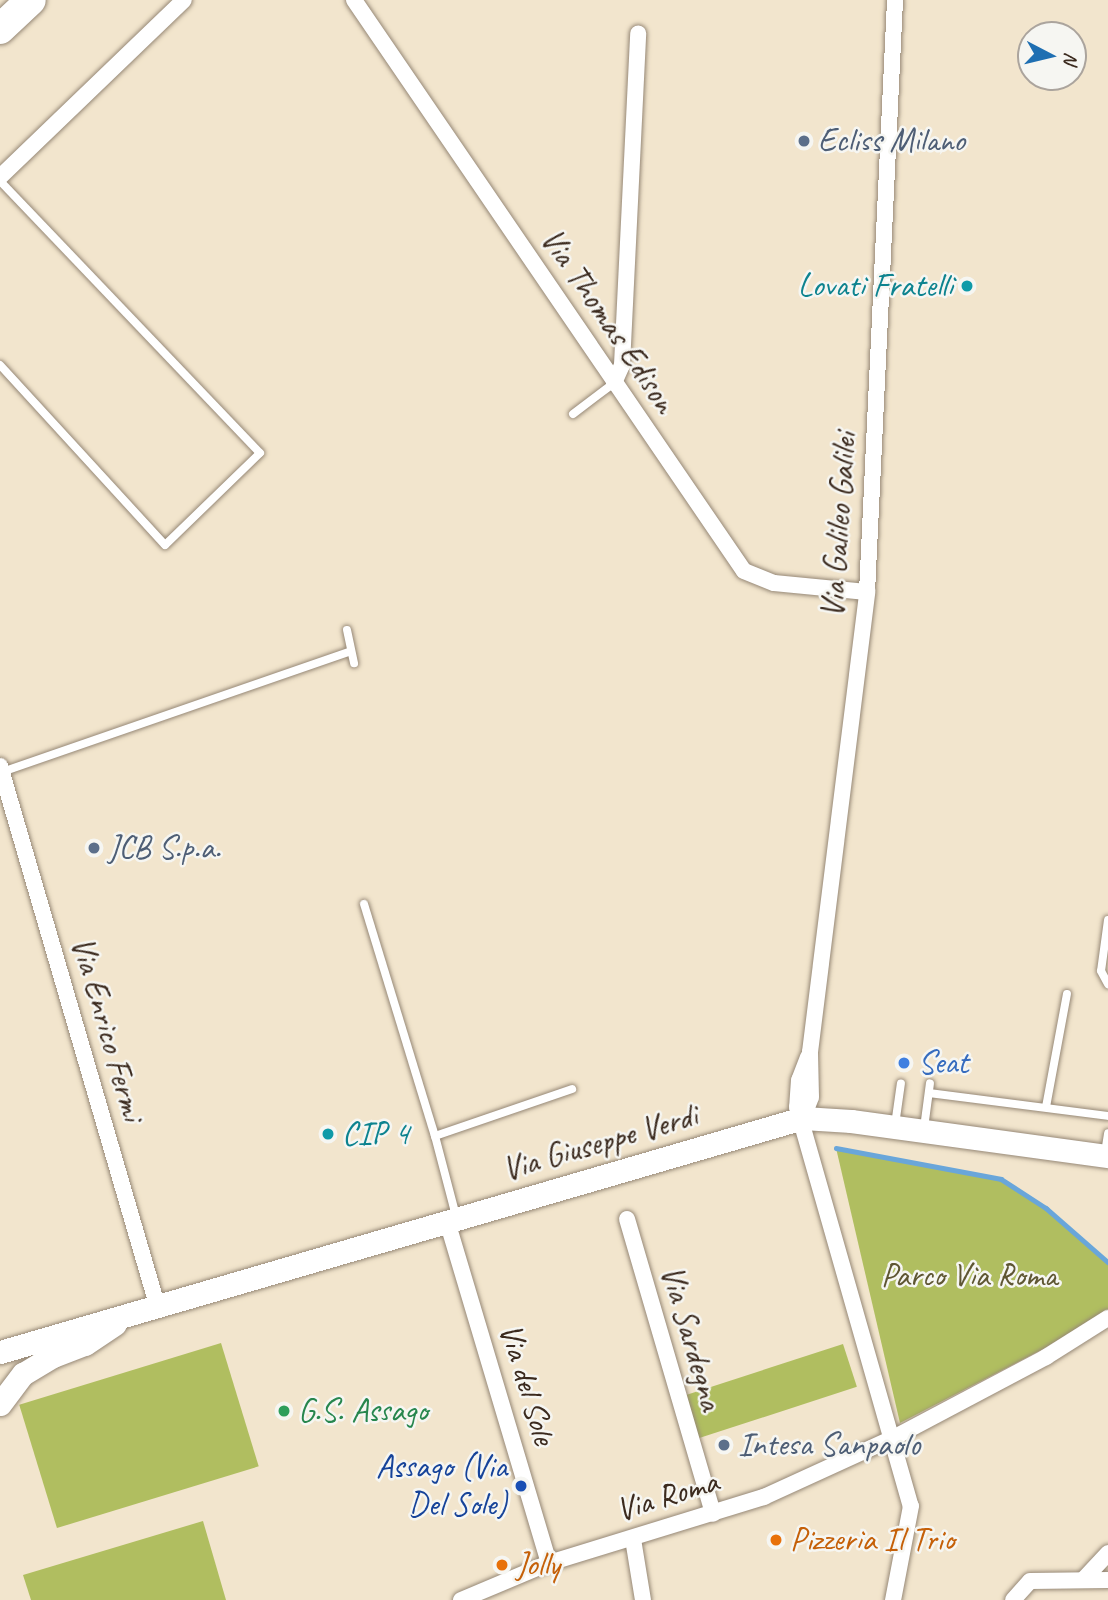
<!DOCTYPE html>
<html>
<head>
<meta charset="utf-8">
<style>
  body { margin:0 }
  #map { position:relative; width:1108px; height:1600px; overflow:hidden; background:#f2e5cd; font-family:Caveat,sans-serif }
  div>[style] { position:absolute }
  .green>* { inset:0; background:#b0be60; transform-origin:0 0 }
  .stream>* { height:4.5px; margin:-2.25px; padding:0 2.25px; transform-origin:2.25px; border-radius:2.25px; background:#69a6da }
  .roads { filter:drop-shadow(0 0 2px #968876) drop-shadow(0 0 2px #968876) }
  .lane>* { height:8px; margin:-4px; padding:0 4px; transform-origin:4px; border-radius:4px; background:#fff }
  .street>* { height:16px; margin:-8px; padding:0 8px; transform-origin:8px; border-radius:8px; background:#fff }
  .secondary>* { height:23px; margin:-11.5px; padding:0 11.5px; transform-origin:11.5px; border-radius:11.5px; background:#fff }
  .highway>* { height:30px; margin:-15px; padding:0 15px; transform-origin:15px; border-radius:15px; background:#fff }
  .dots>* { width:19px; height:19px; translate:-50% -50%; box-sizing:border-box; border:4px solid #f6f6f2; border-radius:50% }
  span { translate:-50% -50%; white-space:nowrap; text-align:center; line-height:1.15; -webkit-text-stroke:5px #f6f6f2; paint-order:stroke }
  .service-label { font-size:33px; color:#4e5e75 }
  .left { translate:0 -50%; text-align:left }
  .culture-label { font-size:33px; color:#0d838f }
  .right { translate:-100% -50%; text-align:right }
  .street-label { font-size:33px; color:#3b2a1e }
  .shop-label { font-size:33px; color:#366cbe }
  .park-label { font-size:33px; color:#5e5632 }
  .leisure-label { font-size:33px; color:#27864d }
  .transit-label { font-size:33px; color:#164399 }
  .food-label { font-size:33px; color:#c56008 }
  .north { position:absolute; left:1017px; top:21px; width:70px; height:70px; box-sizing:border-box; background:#f6f6f2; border:2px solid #aba49d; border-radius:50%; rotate:97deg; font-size:19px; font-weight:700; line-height:28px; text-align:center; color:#3b2a1e }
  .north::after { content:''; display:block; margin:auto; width:24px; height:32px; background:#1f6fb2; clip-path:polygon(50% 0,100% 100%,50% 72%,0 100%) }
</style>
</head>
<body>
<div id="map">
  <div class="green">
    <div style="clip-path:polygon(836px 1148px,1001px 1179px,1046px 1208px,1108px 1262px,1108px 1309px,1045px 1348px,900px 1423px)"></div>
    <div style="left:221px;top:1343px;width:129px;height:211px;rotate:73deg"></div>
    <div style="left:843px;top:1344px;width:45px;height:169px;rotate:72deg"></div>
    <div style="clip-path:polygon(203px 1521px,226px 1600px,31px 1600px,23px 1575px)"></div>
  </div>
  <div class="stream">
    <div style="left:836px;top:1148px;width:168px;rotate:10.6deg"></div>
    <div style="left:1001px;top:1179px;width:54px;rotate:32.8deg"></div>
    <div style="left:1046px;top:1208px;width:82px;rotate:41.1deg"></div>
  </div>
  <div class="roads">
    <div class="lane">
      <div style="left:0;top:181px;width:376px;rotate:46.3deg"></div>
      <div style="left:260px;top:453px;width:132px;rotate:135.9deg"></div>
      <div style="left:165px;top:545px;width:244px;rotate:-132.5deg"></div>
      <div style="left:573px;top:414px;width:51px;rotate:-37.1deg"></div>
      <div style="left:347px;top:630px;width:34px;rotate:78deg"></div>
      <div style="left:2px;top:772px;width:369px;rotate:-19.1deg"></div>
      <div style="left:364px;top:904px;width:243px;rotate:73deg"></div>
      <div style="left:1108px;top:920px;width:51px;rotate:97.8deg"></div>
      <div style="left:1101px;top:971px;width:15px;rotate:62deg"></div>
      <div style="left:929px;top:1093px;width:180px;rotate:7.3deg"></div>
      <div style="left:1046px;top:1107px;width:115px;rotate:-79.5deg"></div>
      <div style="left:895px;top:1125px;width:42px;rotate:-81.9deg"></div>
      <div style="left:924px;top:1128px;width:45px;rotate:-82.4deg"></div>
      <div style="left:1105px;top:1153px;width:20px;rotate:-81deg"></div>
      <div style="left:456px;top:1216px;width:83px;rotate:-104.7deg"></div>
      <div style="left:435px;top:1136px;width:145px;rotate:-18.9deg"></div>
    </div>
    <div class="street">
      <div style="left:354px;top:0;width:691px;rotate:55.67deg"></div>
      <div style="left:744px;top:571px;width:32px;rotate:22deg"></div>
      <div style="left:774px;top:583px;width:93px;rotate:5.5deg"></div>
      <div style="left:0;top:177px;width:255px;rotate:-43.9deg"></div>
      <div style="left:614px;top:383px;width:20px;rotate:-66deg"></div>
      <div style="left:622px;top:365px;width:332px;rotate:-87.2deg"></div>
      <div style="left:0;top:766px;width:565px;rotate:73.75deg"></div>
      <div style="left:808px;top:1057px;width:25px;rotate:111deg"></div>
      <div style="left:799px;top:1080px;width:27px;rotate:94deg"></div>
      <div style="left:797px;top:1107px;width:415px;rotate:74.1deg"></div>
      <div style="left:911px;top:1506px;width:96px;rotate:100.8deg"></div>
      <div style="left:803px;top:1118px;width:22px;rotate:-69deg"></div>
      <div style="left:811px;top:1097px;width:45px;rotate:-91.3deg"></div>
      <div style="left:810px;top:1052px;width:464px;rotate:-82.9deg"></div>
      <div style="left:867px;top:592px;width:593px;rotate:-87.29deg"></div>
      <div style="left:627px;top:1219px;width:307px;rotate:73.7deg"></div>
      <div style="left:447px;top:1221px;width:357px;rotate:73.4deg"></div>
      <div style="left:633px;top:1539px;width:62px;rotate:80.7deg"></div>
      <div style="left:1083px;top:1580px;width:37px;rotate:-47deg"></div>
      <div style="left:461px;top:1600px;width:95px;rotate:-22.8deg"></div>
      <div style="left:549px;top:1563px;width:225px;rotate:-17.1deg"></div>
      <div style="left:764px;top:1497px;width:144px;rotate:-24.6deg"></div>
      <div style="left:895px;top:1437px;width:171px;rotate:-27.9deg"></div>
      <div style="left:1046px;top:1357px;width:73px;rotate:-32.2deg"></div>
      <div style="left:1013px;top:1600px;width:25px;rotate:-48deg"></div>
      <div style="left:1030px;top:1581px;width:78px;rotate:-0.7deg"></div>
    </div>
    <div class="secondary">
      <div style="left:0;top:1352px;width:836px;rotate:-16.25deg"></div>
      <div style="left:803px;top:1118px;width:48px;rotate:3.6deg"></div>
      <div style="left:851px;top:1121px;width:259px;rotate:7.8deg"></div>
      <div style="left:0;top:1404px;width:38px;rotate:-53deg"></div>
      <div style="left:23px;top:1374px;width:35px;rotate:-31deg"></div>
      <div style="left:53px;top:1356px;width:34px;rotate:-21deg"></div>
      <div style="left:85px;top:1344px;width:36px;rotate:-34deg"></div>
    </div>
    <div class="highway">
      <div style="left:0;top:29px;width:42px;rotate:-43.1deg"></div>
    </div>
  </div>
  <div class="dots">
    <div style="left:804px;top:141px;background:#5c6f8a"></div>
    <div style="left:967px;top:286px;background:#0f9aa8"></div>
    <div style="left:94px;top:848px;background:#5c6f8a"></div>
    <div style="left:904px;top:1063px;background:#3f7fe0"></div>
    <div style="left:328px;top:1134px;background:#0f9aa8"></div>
    <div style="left:284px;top:1411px;background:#2e9e5b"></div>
    <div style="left:724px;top:1445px;background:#5c6f8a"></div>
    <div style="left:521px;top:1486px;background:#1a4fb4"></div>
    <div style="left:776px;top:1540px;background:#e8710a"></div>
    <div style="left:502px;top:1565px;background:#e8710a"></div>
  </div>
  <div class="service-label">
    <span class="left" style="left:818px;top:141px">Ecliss Milano</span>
    <span class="left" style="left:108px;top:848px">JCB S.p.a.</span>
    <span class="left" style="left:738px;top:1445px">Intesa Sanpaolo</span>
  </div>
  <div class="culture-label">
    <span class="right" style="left:953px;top:286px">Lovati Fratelli</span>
    <span class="left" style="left:342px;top:1134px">CIP 4</span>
  </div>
  <div class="street-label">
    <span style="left:608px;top:321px;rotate:56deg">Via Thomas Edison</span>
    <span style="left:839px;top:525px;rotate:-86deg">Via Galileo Galilei</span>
    <span style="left:107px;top:1029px;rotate:74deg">Via Enrico Fermi</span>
    <span style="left:600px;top:1143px;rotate:-16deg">Via Giuseppe Verdi</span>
    <span style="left:691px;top:1338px;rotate:74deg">Via Sardegna</span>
    <span style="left:527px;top:1384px;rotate:73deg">Via del Sole</span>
    <span style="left:667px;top:1496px;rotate:-17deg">Via Roma</span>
  </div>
  <div class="shop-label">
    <span class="left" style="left:918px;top:1063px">Seat</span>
  </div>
  <div class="park-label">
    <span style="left:969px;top:1276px">Parco Via Roma</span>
  </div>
  <div class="leisure-label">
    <span class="left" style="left:298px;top:1411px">G.S. Assago</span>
  </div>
  <div class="transit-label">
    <span class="right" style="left:507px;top:1486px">Assago (Via<br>Del Sole)</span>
  </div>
  <div class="food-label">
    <span class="left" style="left:790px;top:1540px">Pizzeria Il Trio</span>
    <span class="left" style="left:516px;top:1565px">Jolly</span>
  </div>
  <div class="north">N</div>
</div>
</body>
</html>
